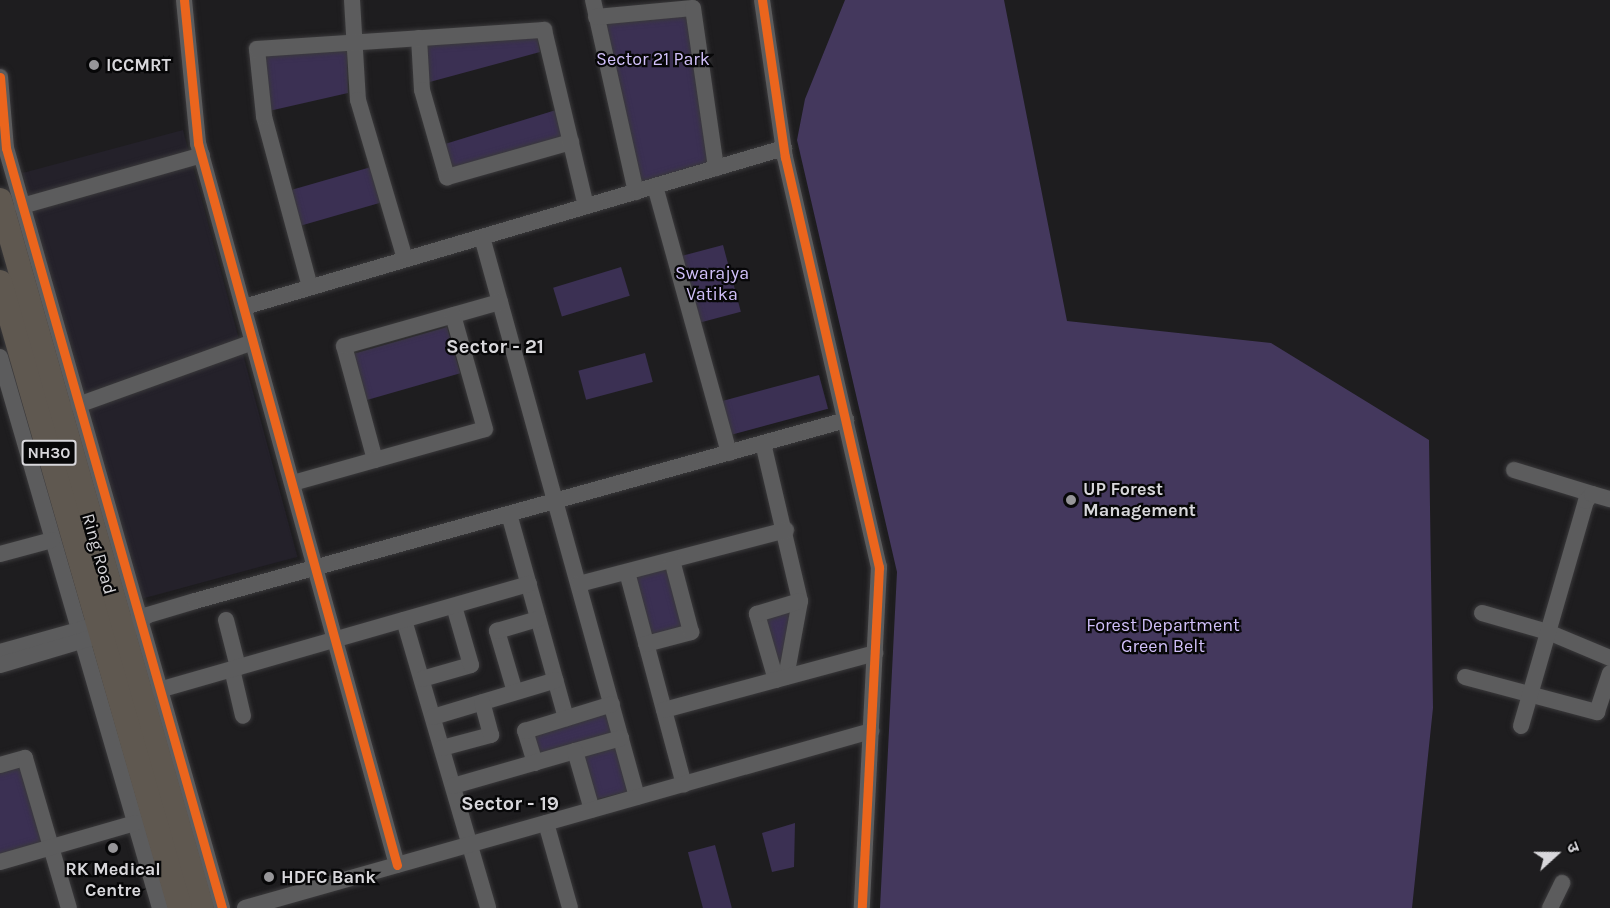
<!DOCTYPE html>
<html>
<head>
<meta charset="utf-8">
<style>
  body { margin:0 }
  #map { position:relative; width:1610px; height:908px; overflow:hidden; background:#1e1d1f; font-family:Karla,"Noto Sans Devanagari",sans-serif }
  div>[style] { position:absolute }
  .built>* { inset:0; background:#24212a; transform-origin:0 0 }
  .green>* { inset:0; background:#3b3053; transform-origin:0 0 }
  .forest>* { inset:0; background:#44385d }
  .roads { filter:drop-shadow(0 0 2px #3a393b) drop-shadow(0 0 2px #3a393b) }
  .minor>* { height:16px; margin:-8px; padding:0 8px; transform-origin:8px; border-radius:8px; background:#5c5c5d }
  .highway>* { height:24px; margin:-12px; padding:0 12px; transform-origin:12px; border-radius:12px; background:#5f5850 }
  .cycleway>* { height:9px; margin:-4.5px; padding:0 4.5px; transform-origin:4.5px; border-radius:4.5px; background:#eb651d }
  .dots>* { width:16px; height:16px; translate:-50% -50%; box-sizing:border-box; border:3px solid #070708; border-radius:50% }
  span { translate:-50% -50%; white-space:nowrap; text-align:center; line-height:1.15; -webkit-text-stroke:4.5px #070708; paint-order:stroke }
  .shield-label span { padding:2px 4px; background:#070708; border:2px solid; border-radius:4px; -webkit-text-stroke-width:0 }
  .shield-label { font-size:16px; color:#d8d7db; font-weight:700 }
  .park-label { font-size:18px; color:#d1c0fa }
  .poi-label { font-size:18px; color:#d8d7db; font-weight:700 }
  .left { translate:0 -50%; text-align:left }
  .street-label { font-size:18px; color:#d8d7db }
  .neighbourhood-label { font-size:20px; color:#d8d7db; font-weight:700 }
  .north { position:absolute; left:1526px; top:824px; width:60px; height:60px; -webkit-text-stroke:4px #070708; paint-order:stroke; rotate:69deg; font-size:16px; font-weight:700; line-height:24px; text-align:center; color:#d8d7db }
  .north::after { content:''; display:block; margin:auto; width:21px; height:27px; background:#d8d7db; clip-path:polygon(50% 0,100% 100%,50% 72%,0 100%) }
</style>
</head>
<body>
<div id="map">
  <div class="built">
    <div style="left:183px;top:130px;width:442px;height:166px;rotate:75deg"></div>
  </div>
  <div class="green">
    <div style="clip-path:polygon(687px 15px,708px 163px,641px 182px,604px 23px)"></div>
    <div style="clip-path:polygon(537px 36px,540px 52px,426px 83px,424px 43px)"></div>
    <div style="clip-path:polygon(347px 50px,348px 93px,269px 111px,264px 54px)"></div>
    <div style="left:556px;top:110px;width:28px;height:117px;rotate:73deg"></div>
    <div style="left:371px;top:167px;width:37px;height:83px;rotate:74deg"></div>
    <div style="left:723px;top:245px;width:69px;height:42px;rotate:75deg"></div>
    <div style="left:621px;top:267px;width:30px;height:71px;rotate:73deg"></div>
    <div style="left:447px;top:327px;width:48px;height:97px;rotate:74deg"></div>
    <div style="left:645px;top:353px;width:30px;height:69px;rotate:75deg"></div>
    <div style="left:819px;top:375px;width:35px;height:101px;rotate:75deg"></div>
    <div style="left:669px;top:568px;width:62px;height:34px;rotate:76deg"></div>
    <div style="clip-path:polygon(793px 611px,779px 667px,764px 620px)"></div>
    <div style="clip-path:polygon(608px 712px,630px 791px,594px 800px,578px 748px,539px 759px,531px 733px)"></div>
    <div style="clip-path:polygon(22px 764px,44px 843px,0 855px,0 771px)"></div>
    <div style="clip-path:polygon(795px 823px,794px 867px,772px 872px,762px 833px)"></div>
    <div style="left:715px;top:845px;width:65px;height:28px;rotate:75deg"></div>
  </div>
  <div class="forest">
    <div style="clip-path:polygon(845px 0,1004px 0,1067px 321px,1271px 343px,1429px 440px,1433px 708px,1412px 908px,880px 908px,897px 572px,797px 140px,805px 99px)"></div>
  </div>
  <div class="roads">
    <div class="minor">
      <div style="left:184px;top:0;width:144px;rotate:84.4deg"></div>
      <div style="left:198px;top:143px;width:749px;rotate:74.59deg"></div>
      <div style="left:352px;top:0;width:100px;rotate:86.6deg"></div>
      <div style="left:358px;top:100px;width:166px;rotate:73.5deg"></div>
      <div style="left:593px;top:0;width:197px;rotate:77.4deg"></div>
      <div style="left:762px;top:0;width:159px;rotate:81.7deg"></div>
      <div style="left:785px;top:157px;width:421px;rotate:77.1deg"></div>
      <div style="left:879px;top:567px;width:341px;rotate:92.9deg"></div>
      <div style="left:596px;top:17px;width:97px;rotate:-5.3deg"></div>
      <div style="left:693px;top:8px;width:162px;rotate:81.8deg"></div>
      <div style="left:419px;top:38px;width:52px;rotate:86.7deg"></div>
      <div style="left:422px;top:90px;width:91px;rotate:74deg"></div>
      <div style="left:447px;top:177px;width:129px;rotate:-15.8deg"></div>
      <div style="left:0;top:77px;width:71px;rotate:85.2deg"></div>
      <div style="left:6px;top:148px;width:790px;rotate:74.13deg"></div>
      <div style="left:655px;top:186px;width:277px;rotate:74.5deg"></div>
      <div style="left:22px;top:206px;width:187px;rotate:-15.8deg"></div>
      <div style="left:482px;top:237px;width:581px;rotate:74.53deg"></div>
      <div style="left:310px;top:287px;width:177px;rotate:-105.1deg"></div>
      <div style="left:264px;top:116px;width:67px;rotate:-96deg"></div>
      <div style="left:257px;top:49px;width:288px;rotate:-3.8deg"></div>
      <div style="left:544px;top:30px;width:181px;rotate:76.6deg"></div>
      <div style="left:244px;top:307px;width:563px;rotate:-16.41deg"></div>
      <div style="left:0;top:357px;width:574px;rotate:73.81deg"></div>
      <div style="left:78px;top:405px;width:186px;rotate:-19.8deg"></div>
      <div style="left:763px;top:443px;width:162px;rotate:76.8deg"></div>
      <div style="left:800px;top:601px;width:77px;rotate:100.4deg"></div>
      <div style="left:375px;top:460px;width:118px;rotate:-105.2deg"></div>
      <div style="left:344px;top:346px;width:162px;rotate:-15.8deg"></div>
      <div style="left:1514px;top:470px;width:82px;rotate:17.1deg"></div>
      <div style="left:293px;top:483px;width:199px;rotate:-15.7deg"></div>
      <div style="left:485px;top:429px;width:118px;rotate:-105.7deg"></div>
      <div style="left:509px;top:514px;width:212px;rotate:74.4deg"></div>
      <div style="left:0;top:554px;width:54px;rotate:-15.1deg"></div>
      <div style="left:627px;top:572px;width:220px;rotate:75deg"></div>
      <div style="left:579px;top:584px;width:214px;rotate:-14.6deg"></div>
      <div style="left:1482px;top:613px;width:69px;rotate:16.1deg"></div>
      <div style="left:1548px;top:632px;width:67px;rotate:22.8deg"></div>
      <div style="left:226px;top:620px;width:49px;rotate:75.7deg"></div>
      <div style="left:404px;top:620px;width:300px;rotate:73.7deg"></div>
      <div style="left:131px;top:627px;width:21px;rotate:-35deg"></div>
      <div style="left:148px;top:615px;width:49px;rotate:-16.6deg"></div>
      <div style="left:195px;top:601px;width:676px;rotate:-15.54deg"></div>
      <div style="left:646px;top:644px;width:47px;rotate:-14.9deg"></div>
      <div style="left:691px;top:632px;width:74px;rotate:-104.8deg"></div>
      <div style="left:0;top:652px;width:92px;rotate:-15.7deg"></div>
      <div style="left:0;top:665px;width:95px;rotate:-16.5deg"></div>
      <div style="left:232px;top:669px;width:48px;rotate:76.8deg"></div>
      <div style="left:1465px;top:677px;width:137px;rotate:14.9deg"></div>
      <div style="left:1597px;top:712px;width:41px;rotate:-71.6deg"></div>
      <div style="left:422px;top:679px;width:51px;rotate:-15.9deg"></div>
      <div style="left:471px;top:665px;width:61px;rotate:-106.1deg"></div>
      <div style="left:776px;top:680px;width:69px;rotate:-106.1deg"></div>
      <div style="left:757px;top:614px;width:45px;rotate:-16.8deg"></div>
      <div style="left:159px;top:690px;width:385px;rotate:-16deg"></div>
      <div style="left:515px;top:692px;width:64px;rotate:-106.4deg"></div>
      <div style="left:497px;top:631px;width:43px;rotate:-16.3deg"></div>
      <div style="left:664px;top:710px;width:219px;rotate:-15.1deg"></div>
      <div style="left:433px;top:717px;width:128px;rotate:-16.7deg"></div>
      <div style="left:1521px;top:726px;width:234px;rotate:-73.9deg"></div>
      <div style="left:1586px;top:501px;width:9px;rotate:-49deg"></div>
      <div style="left:1592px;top:494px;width:19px;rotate:16deg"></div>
      <div style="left:442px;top:748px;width:51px;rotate:-14.9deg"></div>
      <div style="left:491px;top:735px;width:34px;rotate:-105deg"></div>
      <div style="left:575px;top:751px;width:48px;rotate:-15.8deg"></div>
      <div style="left:535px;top:763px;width:34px;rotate:-107deg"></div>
      <div style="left:525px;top:731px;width:91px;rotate:-17.2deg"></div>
      <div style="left:0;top:765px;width:26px;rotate:-16deg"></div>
      <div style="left:25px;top:758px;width:156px;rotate:73.7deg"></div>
      <div style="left:453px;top:786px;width:127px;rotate:-16deg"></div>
      <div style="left:575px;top:751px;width:61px;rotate:73.9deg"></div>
      <div style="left:546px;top:823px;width:88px;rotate:74.2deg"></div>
      <div style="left:0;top:862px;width:141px;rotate:-16.1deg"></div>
      <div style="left:245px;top:908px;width:651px;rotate:-15.79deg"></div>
      <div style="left:1550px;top:908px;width:28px;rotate:-64deg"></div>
    </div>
    <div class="highway">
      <div style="left:0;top:200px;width:736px;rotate:74.08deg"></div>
      <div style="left:0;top:282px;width:651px;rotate:73.96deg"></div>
    </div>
  </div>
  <div class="cycleway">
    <div style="left:184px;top:0;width:144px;rotate:84.4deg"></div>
    <div style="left:198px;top:143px;width:749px;rotate:74.59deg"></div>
    <div style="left:762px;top:0;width:159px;rotate:81.7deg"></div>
    <div style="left:785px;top:157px;width:421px;rotate:77.1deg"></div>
    <div style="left:879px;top:567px;width:341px;rotate:92.9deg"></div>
    <div style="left:0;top:77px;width:71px;rotate:85.2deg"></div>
    <div style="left:6px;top:148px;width:790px;rotate:74.13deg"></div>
  </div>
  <div class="dots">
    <div style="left:94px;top:65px;background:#979699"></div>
    <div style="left:1071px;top:500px;background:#979699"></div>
    <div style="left:113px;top:848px;background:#979699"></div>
    <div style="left:269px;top:877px;background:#979699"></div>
  </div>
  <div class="shield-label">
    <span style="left:49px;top:453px">NH30</span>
  </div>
  <div class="park-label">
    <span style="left:653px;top:59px">Sector 21 Park</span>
    <span style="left:712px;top:284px">Swarajya<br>Vatika</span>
    <span style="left:1163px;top:636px">Forest Department<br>Green Belt</span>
  </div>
  <div class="poi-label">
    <span class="left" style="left:106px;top:65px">ICCMRT</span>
    <span class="left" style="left:1083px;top:500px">UP Forest<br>Management</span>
    <span style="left:113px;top:880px">RK Medical<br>Centre</span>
    <span class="left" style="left:281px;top:877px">HDFC Bank</span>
  </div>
  <div class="street-label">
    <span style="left:99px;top:554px;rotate:74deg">Ring Road</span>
  </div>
  <div class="neighbourhood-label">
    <span style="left:495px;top:346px">Sector - 21</span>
    <span style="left:510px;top:803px">Sector - 19</span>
  </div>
  <div class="north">उ</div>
</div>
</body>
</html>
